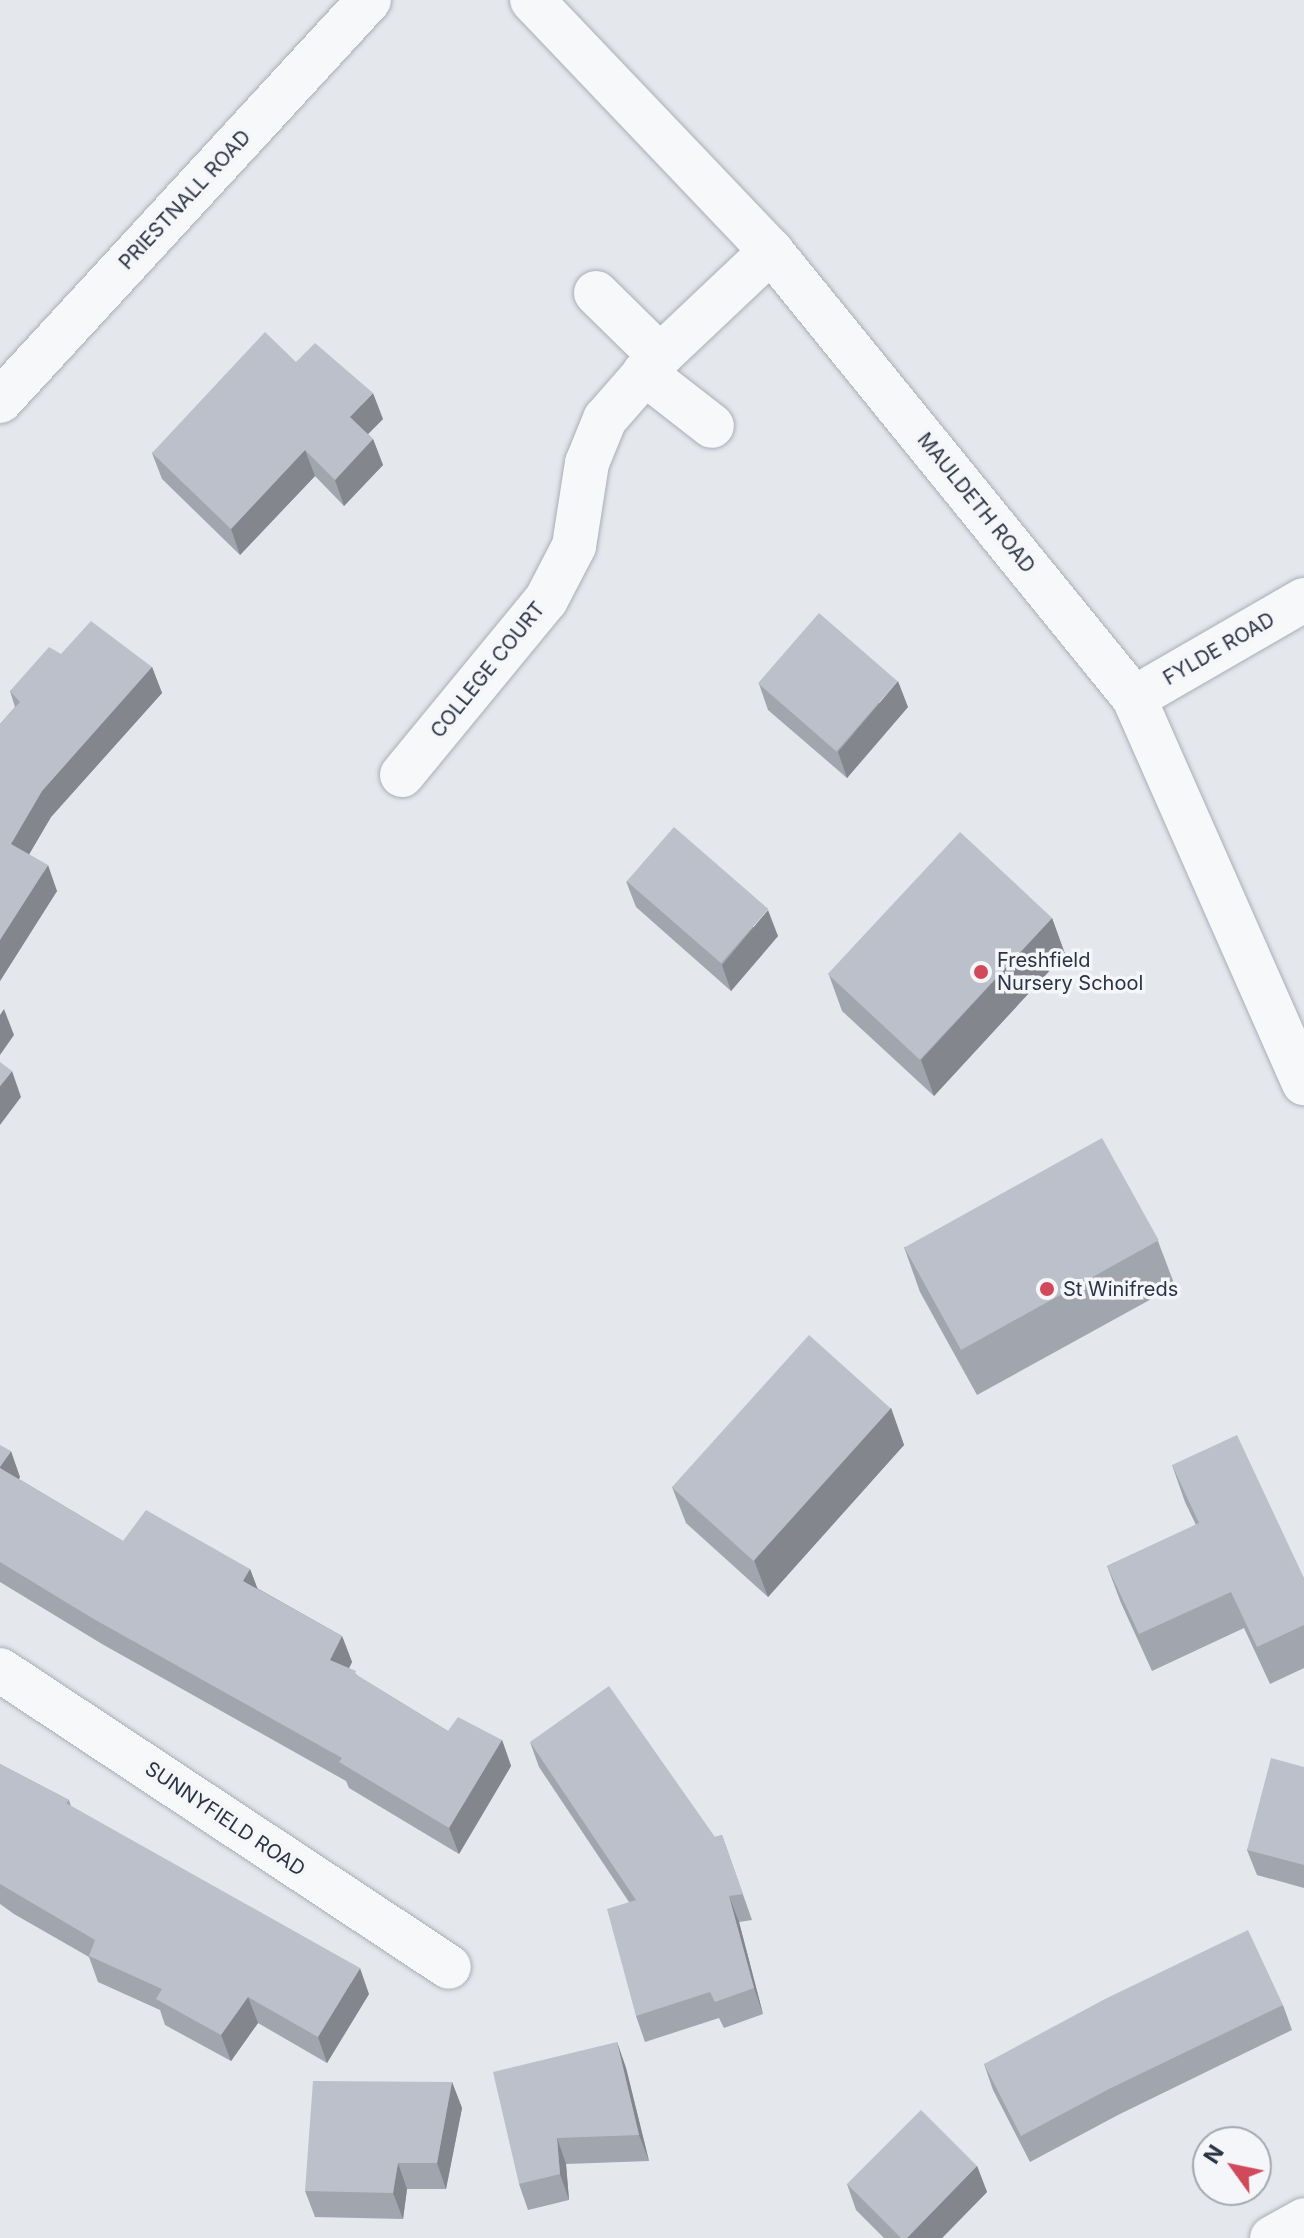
<!DOCTYPE html>
<html>
<head>
<meta charset="utf-8">
<style>
  body { margin:0 }
  #map { position:relative; width:1304px; height:2238px; overflow:hidden; background:#e4e7ec; font-family:Inter,sans-serif }
  div>[style] { position:absolute }
  .roads { filter:drop-shadow(0 0 2px #a9aeb7) drop-shadow(0 0 2px #a9aeb7) }
  .street>* { height:44px; margin:-22px; padding:0 22px; transform-origin:22px; border-radius:22px; background:#f7f8fa }
  .wall>* { inset:0; background:#a1a5ae }
  .shaded-wall>* { inset:0; background:#83868d }
  .building>* { inset:0; background:#bbc0ca; transform-origin:0 0 }
  .dots>* { width:22px; height:22px; translate:-50% -50%; box-sizing:border-box; border:4px solid #f4f6f9; border-radius:50% }
  span { translate:-50% -50%; white-space:nowrap; text-align:center; line-height:1.15; -webkit-text-stroke:7px #f4f6f9; paint-order:stroke }
  .street-label { font-size:20px; color:#2b3445 }
  .poi-label { font-size:20px; color:#2b3445 }
  .left { translate:0 -50%; text-align:left }
  .north { position:absolute; left:1192px; top:2126px; width:80px; height:80px; box-sizing:border-box; background:#f4f6f9; border:2px solid #a4a8b1; border-radius:50%; rotate:303deg; font-size:22px; font-weight:700; line-height:32px; text-align:center; color:#2b3445 }
  .north::after { content:''; display:block; margin:auto; width:28px; height:36px; background:#d1495b; clip-path:polygon(50% 0,100% 100%,50% 72%,0 100%) }
</style>
</head>
<body>
<div id="map">
  <div class="roads">
    <div class="street">
      <div style="left:532px;top:0;width:347px;rotate:46.4deg"></div>
      <div style="left:771px;top:251px;width:576px;rotate:50.92deg"></div>
      <div style="left:1134px;top:698px;width:421px;rotate:66.2deg"></div>
      <div style="left:596px;top:293px;width:90px;rotate:44.5deg"></div>
      <div style="left:644px;top:373px;width:86px;rotate:37.9deg"></div>
      <div style="left:0;top:401px;width:545px;rotate:-47.38deg"></div>
      <div style="left:1134px;top:698px;width:196px;rotate:-30deg"></div>
      <div style="left:402px;top:775px;width:227px;rotate:-50.6deg"></div>
      <div style="left:546px;top:600px;width:61px;rotate:-62.6deg"></div>
      <div style="left:574px;top:546px;width:84px;rotate:-81.1deg"></div>
      <div style="left:587px;top:463px;width:48px;rotate:-67.8deg"></div>
      <div style="left:605px;top:419px;width:84px;rotate:-48.9deg"></div>
      <div style="left:660px;top:356px;width:153px;rotate:-43.4deg"></div>
      <div style="left:0;top:1670px;width:538px;rotate:33.48deg"></div>
      <div style="left:1272px;top:2238px;width:37px;rotate:-29deg"></div>
    </div>
  </div>
  <div class="wall">
    <div style="clip-path:polygon(296px 362px,383px 419px,368px 434px,373px 439px,383px 465px,344px 506px,315px 476px,240px 555px,162px 479px,152px 453px)"></div>
    <div style="clip-path:polygon(61px 654px,152px 667px,162px 693px,51px 817px,29px 854px,57px 891px,0 981px,0 724px,15px 707px,10px 691px)"></div>
    <div style="clip-path:polygon(759px 684px,908px 707px,847px 778px,768px 710px)"></div>
    <div style="clip-path:polygon(626px 881px,778px 936px,731px 991px,636px 907px)"></div>
    <div style="clip-path:polygon(1052px 918px,1065px 954px,934px 1096px,842px 1011px,829px 975px)"></div>
    <div style="clip-path:polygon(1158px 1241px,1175px 1286px,977px 1395px,920px 1292px,904px 1247px)"></div>
    <div style="clip-path:polygon(891px 1408px,904px 1445px,768px 1597px,686px 1523px,672px 1487px)"></div>
    <div style="clip-path:polygon(0 1445px,20px 1477px,19px 1479px,123px 1541px,250px 1569px,257px 1588px,342px 1636px,352px 1662px,349px 1668px,358px 1676px,448px 1731px,502px 1740px,511px 1766px,459px 1854px,349px 1788px,346px 1781px,102px 1644px,0 1582px)"></div>
    <div style="clip-path:polygon(1172px 1465px,1304px 1578px,1304px 1668px,1270px 1684px,1244px 1628px,1152px 1671px,1121px 1603px,1107px 1566px,1196px 1525px,1185px 1502px)"></div>
    <div style="clip-path:polygon(530px 1742px,715px 1837px,722px 1835px,752px 1920px,739px 1922px,763px 2014px,724px 2028px,719px 2018px,645px 2042px,636px 2016px,629px 1902px,539px 1767px)"></div>
    <div style="clip-path:polygon(0 1764px,69px 1800px,71px 1806px,369px 1994px,327px 2063px,258px 2023px,231px 2061px,165px 2025px,160px 2010px,98px 1982px,89px 1957px,14px 1914px,0 1904px)"></div>
    <div style="clip-path:polygon(1304px 1767px,1304px 1888px,1257px 1875px,1247px 1850px)"></div>
    <div style="clip-path:polygon(1283px 2005px,1292px 2030px,1118px 2115px,1030px 2162px,993px 2090px,984px 2064px)"></div>
    <div style="clip-path:polygon(617px 2042px,626px 2068px,649px 2161px,566px 2164px,569px 2200px,528px 2210px,519px 2184px)"></div>
    <div style="clip-path:polygon(452px 2082px,462px 2108px,446px 2189px,407px 2189px,403px 2219px,315px 2217px,305px 2191px)"></div>
    <div style="clip-path:polygon(977px 2166px,987px 2192px,942px 2238px,884px 2238px,856px 2210px,847px 2184px)"></div>
  </div>
  <div class="shaded-wall">
    <div style="clip-path:polygon(373px 393px,383px 419px,359px 443px,350px 417px)"></div>
    <div style="clip-path:polygon(373px 439px,383px 465px,344px 506px,335px 480px)"></div>
    <div style="clip-path:polygon(305px 450px,315px 476px,240px 555px,231px 529px)"></div>
    <div style="clip-path:polygon(152px 667px,162px 693px,51px 817px,20px 870px,11px 844px,42px 791px)"></div>
    <div style="clip-path:polygon(898px 681px,908px 707px,847px 778px,838px 752px)"></div>
    <div style="clip-path:polygon(48px 865px,57px 891px,0 981px,0 940px)"></div>
    <div style="clip-path:polygon(768px 910px,778px 936px,731px 991px,722px 965px)"></div>
    <div style="clip-path:polygon(1052px 918px,1065px 954px,934px 1096px,921px 1060px)"></div>
    <div style="clip-path:polygon(4px 1009px,14px 1035px,0 1055px,0 1015px)"></div>
    <div style="clip-path:polygon(12px 1071px,21px 1097px,0 1125px,0 1086px)"></div>
    <div style="clip-path:polygon(891px 1408px,904px 1445px,768px 1597px,754px 1560px)"></div>
    <div style="clip-path:polygon(11px 1451px,20px 1477px,9px 1493px,0 1467px)"></div>
    <div style="clip-path:polygon(250px 1569px,260px 1595px,243px 1581px)"></div>
    <div style="clip-path:polygon(342px 1636px,352px 1662px,340px 1686px,330px 1660px)"></div>
    <div style="clip-path:polygon(502px 1740px,511px 1766px,459px 1854px,449px 1828px)"></div>
    <div style="clip-path:polygon(729px 1896px,739px 1922px,763px 2014px,754px 1988px)"></div>
    <div style="clip-path:polygon(360px 1968px,369px 1994px,327px 2063px,318px 2037px)"></div>
    <div style="clip-path:polygon(248px 1997px,258px 2023px,231px 2061px,221px 2035px)"></div>
    <div style="clip-path:polygon(617px 2042px,626px 2068px,649px 2161px,639px 2135px)"></div>
    <div style="clip-path:polygon(452px 2082px,462px 2108px,446px 2189px,437px 2163px)"></div>
    <div style="clip-path:polygon(557px 2138px,566px 2164px,569px 2200px,560px 2174px)"></div>
    <div style="clip-path:polygon(398px 2163px,407px 2189px,403px 2219px,393px 2193px)"></div>
    <div style="clip-path:polygon(977px 2166px,987px 2192px,942px 2238px,907px 2238px)"></div>
  </div>
  <div class="building">
    <div style="clip-path:polygon(265px 332px,296px 362px,315px 343px,373px 393px,350px 417px,373px 439px,335px 480px,305px 450px,231px 529px,152px 453px)"></div>
    <div style="left:819px;top:613px;width:104px;height:93px;rotate:41deg"></div>
    <div style="clip-path:polygon(91px 621px,152px 667px,42px 791px,11px 844px,48px 865px,0 940px,0 724px,20px 702px,10px 691px,49px 647px,61px 654px)"></div>
    <div style="left:674px;top:827px;width:125px;height:72px;rotate:41deg"></div>
    <div style="left:960px;top:832px;width:126px;height:194px;rotate:43deg"></div>
    <div style="clip-path:polygon(0 1062px,12px 1071px,0 1086px)"></div>
    <div style="left:1102px;top:1138px;width:117px;height:226px;rotate:61deg"></div>
    <div style="left:809px;top:1335px;width:110px;height:205px;rotate:42deg"></div>
    <div style="clip-path:polygon(1237px 1435px,1304px 1578px,1304px 1625px,1257px 1647px,1231px 1592px,1139px 1634px,1107px 1566px,1199px 1523px,1172px 1465px)"></div>
    <div style="clip-path:polygon(0 1445px,11px 1451px,0 1467px)"></div>
    <div style="clip-path:polygon(0 1468px,123px 1541px,146px 1510px,250px 1569px,243px 1581px,342px 1636px,330px 1660px,356px 1671px,355px 1674px,448px 1731px,458px 1717px,502px 1740px,449px 1828px,339px 1762px,342px 1758px,92px 1618px,0 1562px)"></div>
    <div style="clip-path:polygon(609px 1686px,715px 1837px,722px 1835px,743px 1894px,729px 1896px,754px 1988px,715px 2002px,710px 1992px,636px 2016px,607px 1909px,636px 1900px,530px 1742px)"></div>
    <div style="clip-path:polygon(1271px 1758px,1304px 1767px,1304px 1865px,1247px 1850px)"></div>
    <div style="clip-path:polygon(0 1764px,69px 1800px,66px 1803px,360px 1968px,318px 2037px,248px 1997px,221px 2035px,156px 1999px,162px 1989px,89px 1956px,95px 1940px,0 1884px)"></div>
    <div style="clip-path:polygon(1248px 1930px,1283px 2005px,1109px 2089px,1021px 2136px,984px 2064px,1105px 1999px)"></div>
    <div style="clip-path:polygon(617px 2042px,639px 2135px,557px 2138px,560px 2174px,519px 2184px,493px 2072px)"></div>
    <div style="clip-path:polygon(313px 2081px,452px 2082px,437px 2163px,398px 2163px,393px 2193px,305px 2191px)"></div>
    <div style="clip-path:polygon(921px 2110px,977px 2166px,907px 2238px,901px 2238px,847px 2184px)"></div>
  </div>
  <div class="dots">
    <div style="left:981px;top:972px;background:#d1495b"></div>
    <div style="left:1047px;top:1289px;background:#d1495b"></div>
  </div>
  <div class="street-label">
    <span style="left:185px;top:200px;rotate:-47deg">PRIESTNALL ROAD</span>
    <span style="left:976px;top:503px;rotate:51deg">MAULDETH ROAD</span>
    <span style="left:1219px;top:649px;rotate:-30deg">FYLDE ROAD</span>
    <span style="left:488px;top:670px;rotate:-51deg">COLLEGE COURT</span>
    <span style="left:225px;top:1819px;rotate:34deg">SUNNYFIELD ROAD</span>
  </div>
  <div class="poi-label">
    <span class="left" style="left:997px;top:972px">Freshfield<br>Nursery School</span>
    <span class="left" style="left:1063px;top:1289px">St Winifreds</span>
  </div>
  <div class="north">N</div>
</div>
</body>
</html>
